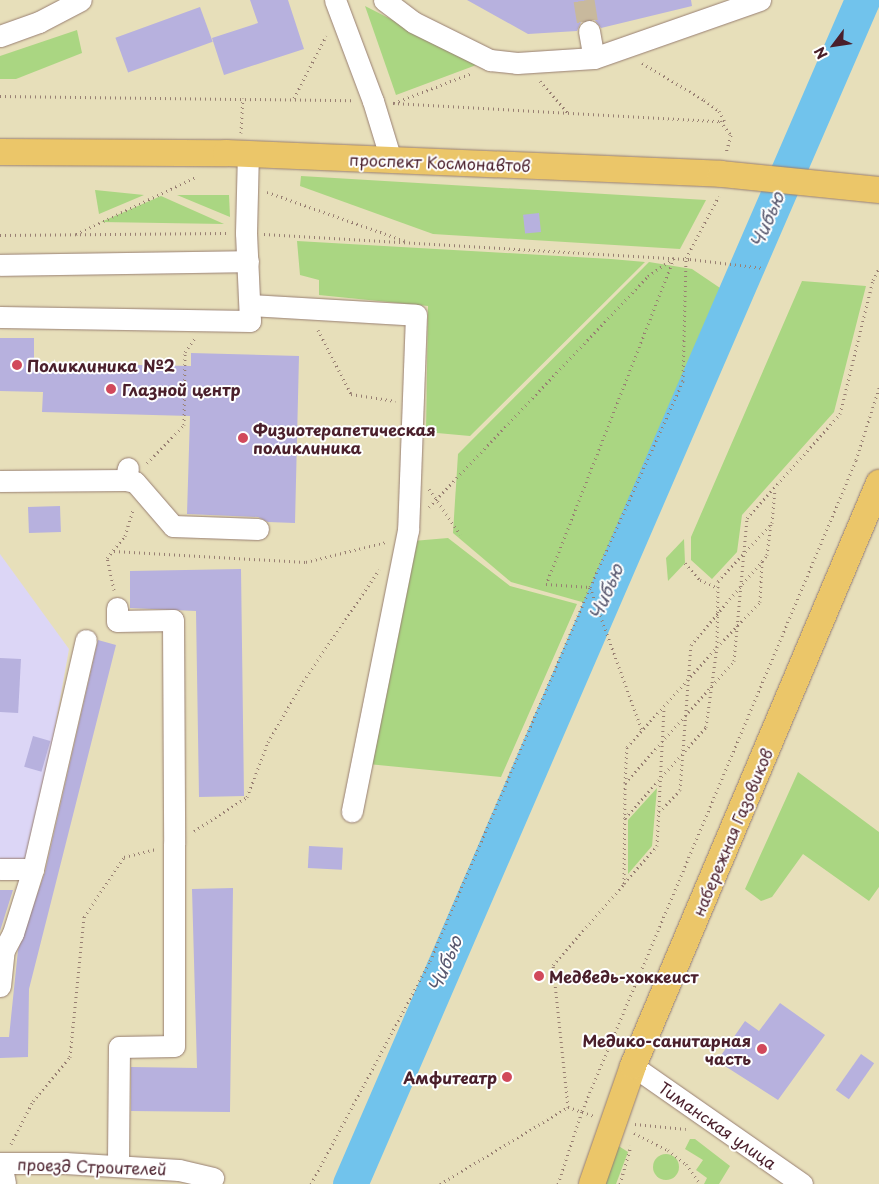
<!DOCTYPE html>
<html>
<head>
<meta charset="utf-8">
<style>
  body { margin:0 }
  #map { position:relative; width:879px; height:1184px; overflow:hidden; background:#e7dfba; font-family:"Playpen Sans",sans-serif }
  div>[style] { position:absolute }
  .built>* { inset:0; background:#dcd6f6 }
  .green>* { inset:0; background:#aad682 }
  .round { border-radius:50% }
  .river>* { height:35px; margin:-17.5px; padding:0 17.5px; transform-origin:17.5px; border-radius:17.5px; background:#71c3ec }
  .building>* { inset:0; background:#b7b1de; transform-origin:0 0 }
  .minor-tunnel>* { height:21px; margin-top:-10.5px; transform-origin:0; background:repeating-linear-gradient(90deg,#c8b99d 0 21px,transparent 0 32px) }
  .path>* { height:3px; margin-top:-1.5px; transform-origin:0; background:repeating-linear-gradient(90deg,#987f72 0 1px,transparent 0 5px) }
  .roads { filter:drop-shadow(0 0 1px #987f72) drop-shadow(0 0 1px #987f72) }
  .minor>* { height:21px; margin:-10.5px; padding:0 10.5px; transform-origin:10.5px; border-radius:10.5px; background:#fff }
  .major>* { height:26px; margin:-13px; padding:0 13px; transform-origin:13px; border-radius:13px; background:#ebc669 }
  .dots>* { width:14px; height:14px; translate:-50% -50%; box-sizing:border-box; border:2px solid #fff; border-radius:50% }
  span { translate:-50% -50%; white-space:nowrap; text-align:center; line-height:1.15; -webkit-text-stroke:4px #fff; paint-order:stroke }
  .street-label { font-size:16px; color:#4a1f2b }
  .poi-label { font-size:16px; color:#4a1f2b; font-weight:700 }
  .left { translate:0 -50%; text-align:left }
  .right { translate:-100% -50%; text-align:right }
  .water-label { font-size:18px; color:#58586f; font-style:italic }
  .north { position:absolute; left:809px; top:20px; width:50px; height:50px; -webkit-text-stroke:4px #fff; paint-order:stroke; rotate:239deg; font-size:14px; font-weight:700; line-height:20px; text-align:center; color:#4a1f2b }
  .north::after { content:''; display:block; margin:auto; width:18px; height:22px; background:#4a1f2b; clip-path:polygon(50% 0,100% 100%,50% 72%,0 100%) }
</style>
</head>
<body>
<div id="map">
  <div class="built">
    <div style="clip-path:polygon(0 554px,69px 649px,31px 861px,0 861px)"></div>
  </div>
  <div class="green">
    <div style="clip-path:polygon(365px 6px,479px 64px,396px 95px)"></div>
    <div style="clip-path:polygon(77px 30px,82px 53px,16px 79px,0 79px,0 56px)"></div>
    <div style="clip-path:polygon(301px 176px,706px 200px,680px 249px,433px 234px,300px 186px)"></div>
    <div style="clip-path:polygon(95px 190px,144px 195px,99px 214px)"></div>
    <div style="clip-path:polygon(177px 195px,229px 195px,230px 217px)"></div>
    <div style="clip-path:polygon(161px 196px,224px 224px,101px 222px)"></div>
    <div style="clip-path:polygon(297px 241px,611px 259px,645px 262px,470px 436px,426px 432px,428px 306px,319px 295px,319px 280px,300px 275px)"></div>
    <div style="clip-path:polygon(649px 262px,692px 269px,726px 292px,589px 604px,511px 582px,453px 533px,458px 454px)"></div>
    <div style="clip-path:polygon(802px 281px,866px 286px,834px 412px,742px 515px,737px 552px,712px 579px,691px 560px,691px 537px)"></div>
    <div style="clip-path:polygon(448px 538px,510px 586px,577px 604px,501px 777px,368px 764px,413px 541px)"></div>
    <div style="clip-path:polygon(684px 539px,685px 563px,668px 581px,666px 558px)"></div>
    <div style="clip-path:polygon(798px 772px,879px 832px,879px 887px,869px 901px,803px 854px,772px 897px,761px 901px,745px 889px)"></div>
    <div style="clip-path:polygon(657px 788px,652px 846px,628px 874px,628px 820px)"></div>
    <div style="clip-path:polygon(690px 1139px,695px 1139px,730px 1166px,719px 1184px,704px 1184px,707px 1178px,696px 1170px,703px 1160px,685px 1149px)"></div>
    <div style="clip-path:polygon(614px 1143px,628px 1152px,616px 1184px,600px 1184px)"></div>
    <div class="round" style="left:653px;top:1154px;width:26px;height:26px"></div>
  </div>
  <div class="river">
    <div style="left:350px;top:1184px;width:1290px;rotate:-66.61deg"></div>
  </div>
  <div class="building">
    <div style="clip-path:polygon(250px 0,288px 0,304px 49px,224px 75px,212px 38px,258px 23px)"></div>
    <div style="clip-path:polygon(467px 0,691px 0,692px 6px,601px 28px,594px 19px,587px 19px,581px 22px,577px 31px,528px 34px)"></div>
    <div style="left:200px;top:7px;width:37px;height:90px;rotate:70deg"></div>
    <div style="left:539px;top:213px;width:19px;height:16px;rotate:84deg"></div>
    <div style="clip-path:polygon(0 338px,34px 338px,34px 363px,191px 366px,191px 353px,299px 356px,295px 523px,268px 522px,258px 517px,187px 514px,190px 416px,42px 412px,43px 392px,0 391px)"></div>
    <div style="left:60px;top:506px;width:26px;height:32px;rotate:88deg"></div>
    <div style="clip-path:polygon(241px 569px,244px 796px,199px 797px,196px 611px,130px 608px,130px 571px)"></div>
    <div style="clip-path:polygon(98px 640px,116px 645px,29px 989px,28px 1057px,0 1058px,0 1037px,9px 1037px,18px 950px,45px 872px)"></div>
    <div style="left:0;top:658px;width:21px;height:54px;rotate:3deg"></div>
    <div style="left:33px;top:736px;width:18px;height:32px;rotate:16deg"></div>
    <div style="left:309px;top:846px;width:34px;height:22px;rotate:3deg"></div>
    <div style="clip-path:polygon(233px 888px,230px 1112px,131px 1111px,131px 1067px,197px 1068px,192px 889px)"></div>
    <div style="clip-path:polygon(0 890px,13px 890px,0 931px)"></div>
    <div style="clip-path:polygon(780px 1003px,825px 1035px,778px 1100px,717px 1061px,745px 1021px,759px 1031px)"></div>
    <div style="left:861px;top:1054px;width:16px;height:44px;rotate:35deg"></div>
  </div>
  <div class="minor-tunnel">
    <div style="left:584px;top:0;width:31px;rotate:81deg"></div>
  </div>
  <div class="path">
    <div style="left:642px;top:63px;width:72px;rotate:30.8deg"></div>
    <div style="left:704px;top:100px;width:19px;rotate:36deg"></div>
    <div style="left:719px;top:111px;width:15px;rotate:62deg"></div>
    <div style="left:540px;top:81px;width:44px;rotate:48.7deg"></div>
    <div style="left:0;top:96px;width:352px;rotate:0.7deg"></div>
    <div style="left:294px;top:98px;width:70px;rotate:-62.7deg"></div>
    <div style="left:393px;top:103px;width:327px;rotate:3.2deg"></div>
    <div style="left:720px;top:121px;width:18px;rotate:52deg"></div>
    <div style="left:731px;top:135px;width:18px;rotate:106deg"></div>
    <div style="left:394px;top:103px;width:84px;rotate:-21deg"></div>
    <div style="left:241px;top:133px;width:35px;rotate:-87deg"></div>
    <div style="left:267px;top:192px;width:146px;rotate:19.5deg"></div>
    <div style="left:76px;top:234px;width:133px;rotate:-25.4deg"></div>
    <div style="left:264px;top:234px;width:427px;rotate:3.4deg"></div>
    <div style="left:690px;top:259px;width:74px;rotate:7deg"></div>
    <div style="left:0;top:235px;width:226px;rotate:-0.5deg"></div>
    <div style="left:318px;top:330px;width:72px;rotate:62.7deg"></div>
    <div style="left:351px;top:394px;width:45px;rotate:9deg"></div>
    <div style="left:147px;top:463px;width:53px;rotate:-45.8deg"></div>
    <div style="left:184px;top:425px;width:73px;rotate:-89.2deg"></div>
    <div style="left:185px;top:352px;width:16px;rotate:-55deg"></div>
    <div style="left:429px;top:489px;width:55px;rotate:55.4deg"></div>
    <div style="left:429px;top:507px;width:318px;rotate:-46.5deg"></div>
    <div style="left:648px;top:276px;width:32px;rotate:-35deg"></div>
    <div style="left:674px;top:258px;width:350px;rotate:111.4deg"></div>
    <div style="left:546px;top:584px;width:44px;rotate:3.9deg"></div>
    <div style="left:590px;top:587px;width:153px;rotate:70.1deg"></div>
    <div style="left:114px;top:551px;width:192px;rotate:3.3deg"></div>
    <div style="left:306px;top:562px;width:82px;rotate:-14deg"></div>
    <div style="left:685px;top:563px;width:23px;rotate:49deg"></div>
    <div style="left:700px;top:580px;width:20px;rotate:24deg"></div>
    <div style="left:114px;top:590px;width:33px;rotate:-102deg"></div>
    <div style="left:107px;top:558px;width:28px;rotate:-51deg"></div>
    <div style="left:125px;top:536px;width:28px;rotate:-73deg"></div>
    <div style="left:625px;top:783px;width:36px;rotate:-87deg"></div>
    <div style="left:627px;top:747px;width:135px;rotate:-48deg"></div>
    <div style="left:717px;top:647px;width:66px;rotate:-89.1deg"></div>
    <div style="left:718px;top:581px;width:79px;rotate:-47deg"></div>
    <div style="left:772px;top:523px;width:33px;rotate:-85deg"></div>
    <div style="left:659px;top:812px;width:30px;rotate:-46deg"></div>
    <div style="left:680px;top:790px;width:145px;rotate:-85.7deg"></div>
    <div style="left:691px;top:645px;width:118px;rotate:-49.8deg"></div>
    <div style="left:767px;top:555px;width:31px;rotate:-83deg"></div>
    <div style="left:625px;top:818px;width:122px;rotate:-48.3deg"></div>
    <div style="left:706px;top:727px;width:81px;rotate:-82.2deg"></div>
    <div style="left:717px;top:647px;width:62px;rotate:-46.3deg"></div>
    <div style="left:760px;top:602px;width:41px;rotate:-87.2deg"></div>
    <div style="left:194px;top:831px;width:63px;rotate:-32.7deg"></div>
    <div style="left:247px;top:797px;width:59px;rotate:-69.1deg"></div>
    <div style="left:268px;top:742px;width:75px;rotate:-59.7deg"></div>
    <div style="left:306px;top:677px;width:130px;rotate:-55.7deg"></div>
    <div style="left:624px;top:883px;width:50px;rotate:-48.3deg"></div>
    <div style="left:657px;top:846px;width:137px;rotate:-87.1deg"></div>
    <div style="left:568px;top:1107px;width:28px;rotate:19deg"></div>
    <div style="left:635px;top:1124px;width:51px;rotate:5.6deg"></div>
    <div style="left:634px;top:1133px;width:38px;rotate:27deg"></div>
    <div style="left:668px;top:1150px;width:23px;rotate:38deg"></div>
    <div style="left:686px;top:1164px;width:24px;rotate:55deg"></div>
    <div style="left:11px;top:1144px;width:48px;rotate:-62.9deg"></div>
    <div style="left:33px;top:1101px;width:57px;rotate:-49.9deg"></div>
    <div style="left:70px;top:1057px;width:141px;rotate:-84.3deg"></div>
    <div style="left:84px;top:917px;width:72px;rotate:-56.3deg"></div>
    <div style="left:124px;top:857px;width:32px;rotate:-14deg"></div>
    <div style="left:311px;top:1184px;width:253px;rotate:-61.9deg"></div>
    <div style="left:430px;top:961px;width:407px;rotate:-66.8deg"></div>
    <div style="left:590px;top:587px;width:226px;rotate:-65.7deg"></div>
    <div style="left:683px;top:381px;width:123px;rotate:-88.6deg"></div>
    <div style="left:686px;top:258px;width:70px;rotate:-62deg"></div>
    <div style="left:440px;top:1184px;width:149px;rotate:-31deg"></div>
    <div style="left:568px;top:1107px;width:143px;rotate:-96deg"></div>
    <div style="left:553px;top:965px;width:108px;rotate:-48.8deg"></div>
    <div style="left:624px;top:884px;width:101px;rotate:-89.4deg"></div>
    <div style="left:625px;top:783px;width:164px;rotate:-48.2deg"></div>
    <div style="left:734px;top:661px;width:144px;rotate:-84.8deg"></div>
    <div style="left:747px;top:518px;width:140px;rotate:-48.2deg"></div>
    <div style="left:840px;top:414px;width:138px;rotate:-76.2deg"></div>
    <div style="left:873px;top:280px;width:13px;rotate:-63deg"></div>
    <div style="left:558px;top:1184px;width:77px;rotate:-71.8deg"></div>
    <div style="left:582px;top:1111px;width:706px;rotate:-67.17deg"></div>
    <div style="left:856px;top:460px;width:76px;rotate:-72.3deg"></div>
    <div style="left:620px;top:1184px;width:40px;rotate:-74deg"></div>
  </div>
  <div class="roads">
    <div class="minor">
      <div style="left:335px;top:0;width:108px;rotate:69.4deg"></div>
      <div style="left:373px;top:101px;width:62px;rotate:73deg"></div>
      <div style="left:384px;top:0;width:36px;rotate:37deg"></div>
      <div style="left:413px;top:22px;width:86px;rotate:26.3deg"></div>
      <div style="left:490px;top:60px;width:27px;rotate:6deg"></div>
      <div style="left:517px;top:63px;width:77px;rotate:-3.7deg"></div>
      <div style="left:594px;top:58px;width:176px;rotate:-19.3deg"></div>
      <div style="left:589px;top:31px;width:27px;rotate:80deg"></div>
      <div style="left:0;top:36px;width:41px;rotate:-19.7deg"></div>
      <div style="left:39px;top:22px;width:47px;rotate:-27.6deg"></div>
      <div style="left:0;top:265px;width:248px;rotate:-0.9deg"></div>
      <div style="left:250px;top:305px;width:166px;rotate:3.4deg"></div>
      <div style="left:416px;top:315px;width:215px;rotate:92.1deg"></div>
      <div style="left:408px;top:530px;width:287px;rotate:101.3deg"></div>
      <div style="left:0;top:317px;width:250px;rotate:0.9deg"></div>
      <div style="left:250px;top:321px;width:88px;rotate:-92.6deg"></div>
      <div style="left:246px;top:233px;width:80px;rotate:-88.6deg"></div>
      <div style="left:126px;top:480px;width:9px;rotate:13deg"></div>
      <div style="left:135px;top:482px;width:58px;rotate:49.2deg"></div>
      <div style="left:173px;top:526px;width:85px;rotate:2deg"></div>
      <div style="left:0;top:481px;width:126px;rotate:-0.5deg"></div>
      <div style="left:126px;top:480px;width:12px;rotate:-81deg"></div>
      <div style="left:117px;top:608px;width:13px;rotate:90deg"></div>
      <div style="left:117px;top:621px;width:56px;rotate:-1deg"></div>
      <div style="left:173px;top:620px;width:224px;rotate:89.7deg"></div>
      <div style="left:174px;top:844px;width:202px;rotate:90deg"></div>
      <div style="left:174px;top:1046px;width:55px;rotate:179deg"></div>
      <div style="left:119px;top:1047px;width:119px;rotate:90.5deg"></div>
      <div style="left:0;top:869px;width:33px"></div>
      <div style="left:0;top:986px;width:36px;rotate:-84deg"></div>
      <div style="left:4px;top:950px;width:19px;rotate:-62deg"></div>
      <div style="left:13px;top:933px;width:67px;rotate:-72.6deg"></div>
      <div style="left:33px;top:869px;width:235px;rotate:-77deg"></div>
      <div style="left:633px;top:1066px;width:206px;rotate:34.9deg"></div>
      <div style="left:0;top:1163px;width:65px"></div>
      <div style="left:65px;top:1163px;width:114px;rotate:3.5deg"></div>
      <div style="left:179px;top:1170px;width:35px;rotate:13deg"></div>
      <div style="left:1px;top:1163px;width:21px;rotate:79deg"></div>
    </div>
    <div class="major">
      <div style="left:0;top:152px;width:226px;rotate:0.3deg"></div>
      <div style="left:226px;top:153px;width:495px;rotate:2.4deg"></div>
      <div style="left:721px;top:174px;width:159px;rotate:5.8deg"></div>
      <div style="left:592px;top:1184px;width:125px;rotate:-70.8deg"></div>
      <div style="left:633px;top:1066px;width:633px;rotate:-67.12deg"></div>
    </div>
  </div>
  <div class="dots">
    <div style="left:17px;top:365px;background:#d1495b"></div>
    <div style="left:111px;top:389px;background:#d1495b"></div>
    <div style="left:243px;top:438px;background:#d1495b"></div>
    <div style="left:539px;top:976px;background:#d1495b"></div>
    <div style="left:762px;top:1049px;background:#d1495b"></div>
    <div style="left:507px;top:1077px;background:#d1495b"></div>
  </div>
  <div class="street-label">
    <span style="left:440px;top:162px;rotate:2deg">проспект Космонавтов</span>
    <span style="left:732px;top:832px;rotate:-67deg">набережная Газовиков</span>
    <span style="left:718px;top:1125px;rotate:35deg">Тиманская улица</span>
    <span style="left:92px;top:1166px;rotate:2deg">проезд Строителей</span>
  </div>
  <div class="poi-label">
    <span class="left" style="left:27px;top:365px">Поликлиника №2</span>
    <span class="left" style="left:122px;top:389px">Глазной центр</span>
    <span class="left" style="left:253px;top:438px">Физиотерапетическая<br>поликлиника</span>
    <span class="left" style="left:549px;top:976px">Медведь-хоккеист</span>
    <span class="right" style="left:751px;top:1049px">Медико-санитарная<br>часть</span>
    <span class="right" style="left:497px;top:1077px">Амфитеатр</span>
  </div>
  <div class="water-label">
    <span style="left:767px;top:220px;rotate:-67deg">Чибью</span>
    <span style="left:606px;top:592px;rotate:-67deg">Чибью</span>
    <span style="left:445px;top:964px;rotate:-67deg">Чибью</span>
  </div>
  <div class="north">N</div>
</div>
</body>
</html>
